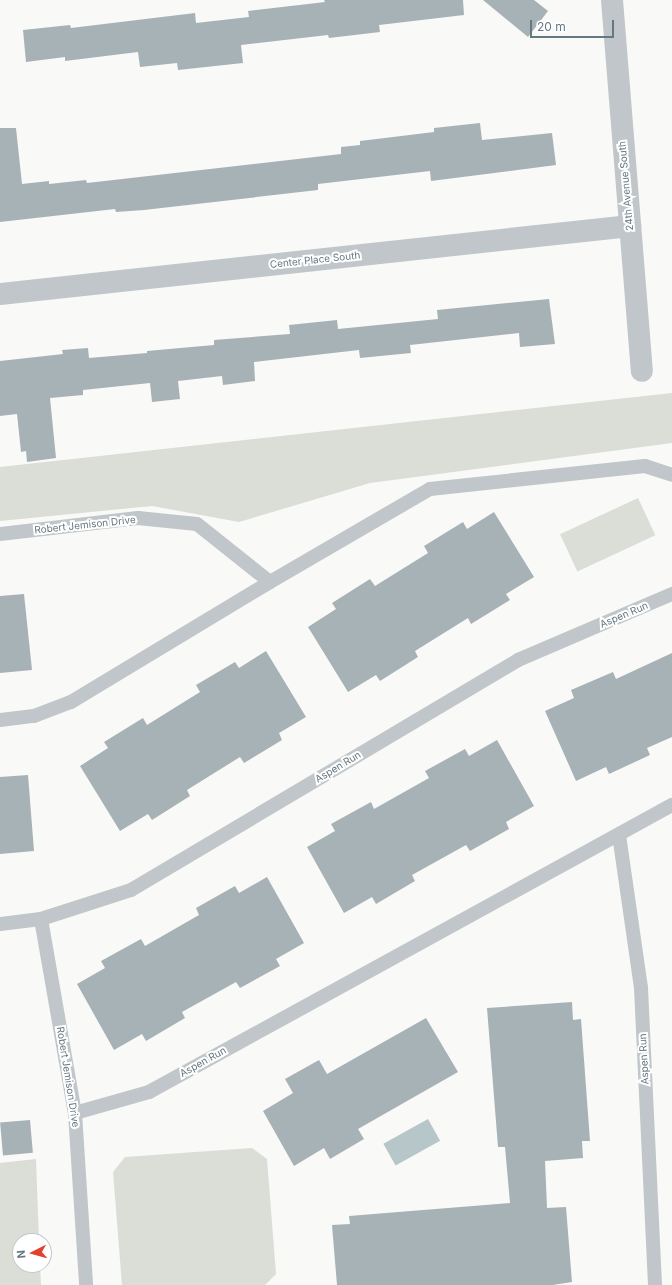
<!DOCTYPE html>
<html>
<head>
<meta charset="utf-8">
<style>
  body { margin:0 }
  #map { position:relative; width:672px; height:1285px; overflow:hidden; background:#f9f9f7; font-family:Inter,sans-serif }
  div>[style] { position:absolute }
  .green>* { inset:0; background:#daded6; transform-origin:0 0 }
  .water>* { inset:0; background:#b7c6c8; transform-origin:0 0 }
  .building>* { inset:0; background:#a7b2b6; transform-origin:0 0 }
  .service>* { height:14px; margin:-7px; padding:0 7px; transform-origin:7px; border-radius:7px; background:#c0c6c9 }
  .minor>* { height:22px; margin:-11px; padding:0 11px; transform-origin:11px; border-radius:11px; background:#c0c6c9 }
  span { translate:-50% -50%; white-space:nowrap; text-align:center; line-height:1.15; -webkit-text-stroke:4px #fff; paint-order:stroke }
  .street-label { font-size:10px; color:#657881 }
  .north { position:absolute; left:12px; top:1233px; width:40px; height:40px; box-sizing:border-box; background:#fff; border:1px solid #c1c9cd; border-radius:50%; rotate:264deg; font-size:11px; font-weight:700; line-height:16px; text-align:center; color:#657881 }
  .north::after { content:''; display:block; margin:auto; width:14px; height:18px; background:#e0422f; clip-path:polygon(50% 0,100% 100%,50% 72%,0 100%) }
  .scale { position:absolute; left:530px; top:20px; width:84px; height:18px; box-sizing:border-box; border:2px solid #657881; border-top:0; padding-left:5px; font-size:12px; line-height:14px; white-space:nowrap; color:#657881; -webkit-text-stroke:3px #fff; paint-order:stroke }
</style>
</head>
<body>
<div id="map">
  <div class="green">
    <div style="clip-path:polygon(672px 393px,672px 443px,370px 483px,239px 522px,152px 506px,0 521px,0 467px)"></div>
    <div style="left:638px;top:498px;width:41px;height:86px;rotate:65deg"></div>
    <div style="clip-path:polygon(252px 1148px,267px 1159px,276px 1274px,265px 1285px,122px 1285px,113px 1172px,125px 1157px)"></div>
    <div style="clip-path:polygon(36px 1159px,39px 1241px,20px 1241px,20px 1265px,40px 1265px,41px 1285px,0 1285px,0 1163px)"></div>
  </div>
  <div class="water">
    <div style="left:428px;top:1119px;width:25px;height:51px;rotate:61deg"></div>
  </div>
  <div class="building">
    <div style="clip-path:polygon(324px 0,463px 0,464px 15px,379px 25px,380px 32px,329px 38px,328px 35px,241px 45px,243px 63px,178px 70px,177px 63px,140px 67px,138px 52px,65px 61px,65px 57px,26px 62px,23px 30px,70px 25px,71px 28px,195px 13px,196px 23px,249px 17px,248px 11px,325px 2px)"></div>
    <div style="clip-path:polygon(483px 0,534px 0,548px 11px,528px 37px)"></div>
    <div style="clip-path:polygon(480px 123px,482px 140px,552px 133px,556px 165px,431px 181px,430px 171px,318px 184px,318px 190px,144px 210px,116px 212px,115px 209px,0 222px,0 128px,16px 128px,22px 184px,49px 181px,49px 184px,86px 180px,87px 183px,341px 154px,341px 147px,360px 145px,360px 141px,434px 132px,434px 128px)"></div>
    <div style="clip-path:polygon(549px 299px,555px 344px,520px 347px,519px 333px,410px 345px,411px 353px,360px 358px,359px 350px,254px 362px,255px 381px,223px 385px,222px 376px,178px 381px,180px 399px,152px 402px,150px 383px,83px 390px,83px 395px,50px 398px,56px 458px,27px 462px,26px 451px,21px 452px,17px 414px,0 416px,0 361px,63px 354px,62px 350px,88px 348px,89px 358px,147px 353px,147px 351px,214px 345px,214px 340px,290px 334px,289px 325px,337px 320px,338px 329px,438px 319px,437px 310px)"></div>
    <div style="clip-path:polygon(494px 512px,534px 577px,506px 594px,510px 600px,471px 624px,468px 618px,415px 651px,418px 657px,380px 681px,376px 675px,348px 692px,308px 627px,336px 609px,332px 603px,370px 579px,375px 586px,428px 553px,424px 546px,463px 522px,467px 529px)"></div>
    <div style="clip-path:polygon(24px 594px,32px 670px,0 673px,0 596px)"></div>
    <div style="clip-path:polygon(266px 651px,306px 717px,279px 733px,282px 740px,244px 763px,240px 757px,187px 790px,190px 796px,152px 820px,148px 814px,120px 831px,80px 766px,108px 748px,104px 742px,143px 718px,147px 725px,200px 692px,196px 685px,235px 662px,239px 668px)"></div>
    <div style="clip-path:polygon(672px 653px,672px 737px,647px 748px,650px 755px,609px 774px,606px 767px,576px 781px,545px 711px,574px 698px,571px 690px,613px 672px,616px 679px)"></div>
    <div style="clip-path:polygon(497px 740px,534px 806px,506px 822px,509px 829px,470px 851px,466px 845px,412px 875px,415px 881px,376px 904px,372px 897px,344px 913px,307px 847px,335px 831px,331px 824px,371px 802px,374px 809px,429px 778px,425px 771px,465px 749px,469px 756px)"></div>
    <div style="clip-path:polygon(28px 775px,34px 851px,0 854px,0 777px)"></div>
    <div style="clip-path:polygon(267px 877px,304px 943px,276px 959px,280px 966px,240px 988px,236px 982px,182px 1012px,185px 1018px,146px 1041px,142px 1034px,114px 1050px,77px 984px,105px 968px,101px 961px,141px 939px,145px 946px,199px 915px,196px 908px,235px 886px,239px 893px)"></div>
    <div style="clip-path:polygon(572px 1002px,573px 1020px,581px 1019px,590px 1141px,582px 1141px,583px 1158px,545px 1161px,547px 1208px,566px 1207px,572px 1282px,553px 1285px,337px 1285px,332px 1225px,350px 1224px,349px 1216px,510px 1203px,505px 1147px,498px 1147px,487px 1008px)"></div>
    <div style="clip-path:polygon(426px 1018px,458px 1072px,358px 1129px,364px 1139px,330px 1159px,324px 1148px,294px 1166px,263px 1111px,293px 1093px,285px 1079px,319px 1060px,327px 1074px)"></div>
    <div style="left:30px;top:1120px;width:33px;height:30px;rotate:85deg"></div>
  </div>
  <div class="service">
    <div style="left:0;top:534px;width:139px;rotate:-6.6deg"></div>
    <div style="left:138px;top:518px;width:59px;rotate:5.8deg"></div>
    <div style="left:197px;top:524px;width:93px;rotate:38.5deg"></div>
    <div style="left:0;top:720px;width:34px;rotate:-7deg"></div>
    <div style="left:34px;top:716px;width:40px;rotate:-21deg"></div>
    <div style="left:71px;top:702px;width:232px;rotate:-31.1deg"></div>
    <div style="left:270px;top:582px;width:185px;rotate:-30.2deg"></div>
    <div style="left:430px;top:489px;width:216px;rotate:-6.1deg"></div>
    <div style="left:645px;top:466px;width:28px;rotate:18deg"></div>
    <div style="left:619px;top:835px;width:155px;rotate:81.8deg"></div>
    <div style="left:641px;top:988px;width:297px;rotate:87.3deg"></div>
    <div style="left:41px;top:919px;width:197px;rotate:80.1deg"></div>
    <div style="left:75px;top:1113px;width:172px;rotate:86.3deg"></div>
    <div style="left:0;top:924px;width:41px;rotate:-7deg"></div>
    <div style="left:41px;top:919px;width:95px;rotate:-17.9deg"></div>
    <div style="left:131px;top:890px;width:450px;rotate:-30.7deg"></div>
    <div style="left:518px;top:660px;width:168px;rotate:-23.2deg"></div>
    <div style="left:75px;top:1113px;width:77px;rotate:-15.8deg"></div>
    <div style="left:149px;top:1092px;width:597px;rotate:-28.76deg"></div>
  </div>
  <div class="minor">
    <div style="left:612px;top:0;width:372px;rotate:85.4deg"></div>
    <div style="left:0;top:294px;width:634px;rotate:-6.16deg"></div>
  </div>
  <div class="street-label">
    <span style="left:626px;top:186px;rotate:-95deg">24th Avenue South</span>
    <span style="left:315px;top:260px;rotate:-6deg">Center Place South</span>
    <span style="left:85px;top:525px;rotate:-6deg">Robert Jemison Drive</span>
    <span style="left:624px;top:615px;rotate:-23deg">Aspen Run</span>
    <span style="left:338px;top:767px;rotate:-31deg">Aspen Run</span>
    <span style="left:644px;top:1059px;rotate:-93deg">Aspen Run</span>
    <span style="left:203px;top:1062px;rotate:-29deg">Aspen Run</span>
    <span style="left:68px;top:1077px;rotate:81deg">Robert Jemison Drive</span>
  </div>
  <div class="north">N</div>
  <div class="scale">20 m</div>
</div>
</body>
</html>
